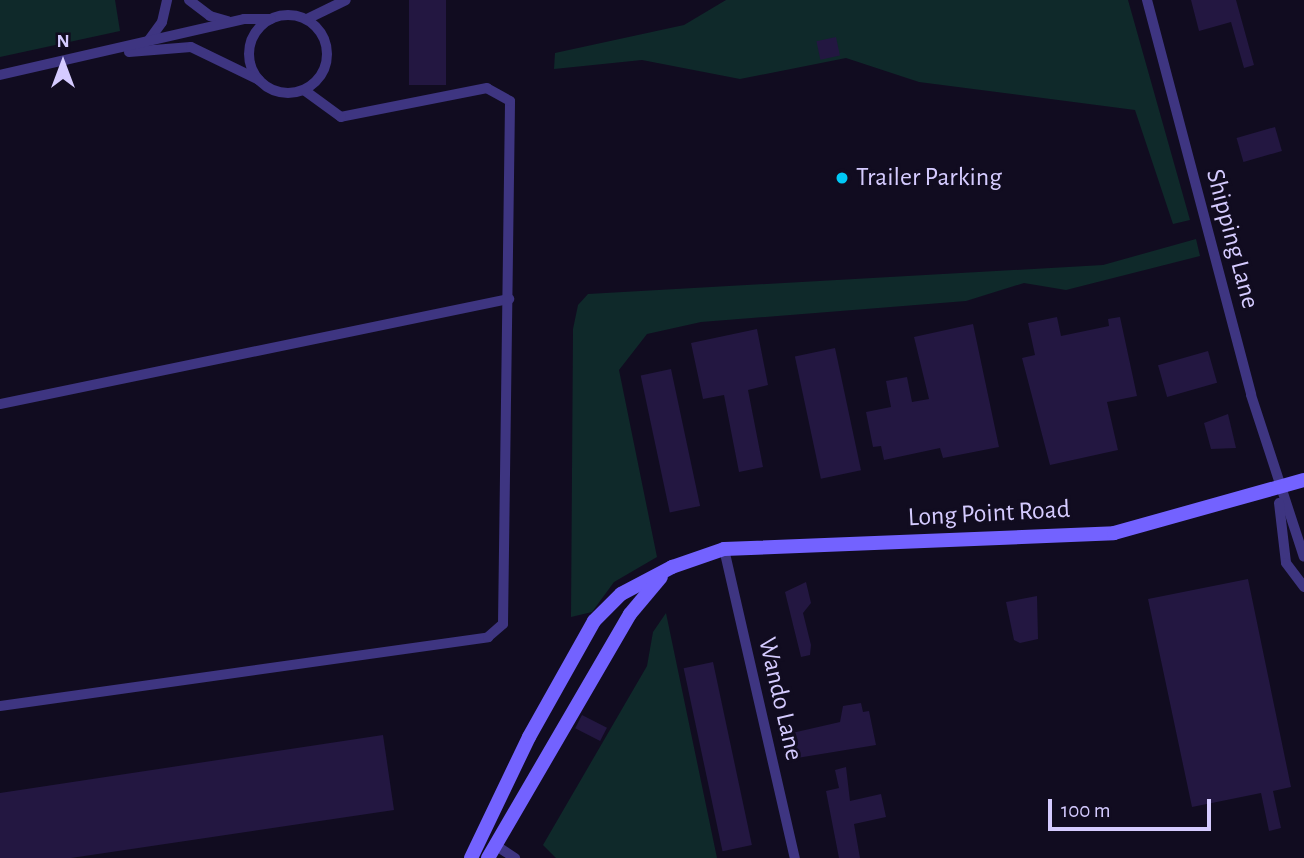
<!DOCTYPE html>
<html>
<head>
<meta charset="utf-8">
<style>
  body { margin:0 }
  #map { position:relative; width:1304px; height:858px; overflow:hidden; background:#110c20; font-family:"Alegreya Sans",sans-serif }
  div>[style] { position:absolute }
  .green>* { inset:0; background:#0f292a }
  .building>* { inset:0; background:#231741; transform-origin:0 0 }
  .street>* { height:10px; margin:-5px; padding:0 5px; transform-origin:5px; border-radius:5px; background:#3e3581 }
  .street>.ring { margin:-5px; padding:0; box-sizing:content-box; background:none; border:10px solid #3e3581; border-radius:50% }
  .secondary>* { height:14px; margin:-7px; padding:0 7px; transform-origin:7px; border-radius:7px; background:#7362ff }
  .dots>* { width:19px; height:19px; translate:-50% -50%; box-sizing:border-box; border:4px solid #110c20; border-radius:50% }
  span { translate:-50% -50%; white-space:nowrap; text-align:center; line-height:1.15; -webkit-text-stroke:6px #110c20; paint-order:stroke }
  .poi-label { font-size:26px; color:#d5cbff }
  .left { translate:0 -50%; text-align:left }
  .street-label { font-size:26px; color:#d5cbff }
  .north { position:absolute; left:28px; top:28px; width:70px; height:70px; -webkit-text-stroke:5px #110c20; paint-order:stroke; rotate:0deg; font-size:19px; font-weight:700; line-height:28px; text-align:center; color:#d5cbff }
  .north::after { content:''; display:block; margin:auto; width:24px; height:32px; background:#d5cbff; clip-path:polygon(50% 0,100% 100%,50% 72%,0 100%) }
  .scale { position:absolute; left:1048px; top:799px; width:163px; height:32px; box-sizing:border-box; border:4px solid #d5cbff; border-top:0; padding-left:9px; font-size:21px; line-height:24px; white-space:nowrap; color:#d5cbff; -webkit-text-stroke:5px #110c20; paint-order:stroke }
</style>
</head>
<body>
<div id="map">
  <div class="green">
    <div style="clip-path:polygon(0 0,115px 0,120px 31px,0 57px)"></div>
    <div style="clip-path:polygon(726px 0,1128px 0,1190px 220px,1173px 224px,1135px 110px,919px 82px,846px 58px,740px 79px,642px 60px,554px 69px,555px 53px,684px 25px)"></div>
    <div style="clip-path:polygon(1196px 239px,1200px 256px,1066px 290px,1024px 283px,966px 301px,701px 322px,647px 334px,619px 370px,657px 557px,614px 582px,592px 612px,571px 617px,573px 329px,578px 305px,588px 294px,1103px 265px)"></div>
    <div style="clip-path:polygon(666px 613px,717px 858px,556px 858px,543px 845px,647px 666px,653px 632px)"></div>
  </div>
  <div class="building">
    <div style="left:409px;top:0;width:37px;height:85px"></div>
    <div style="clip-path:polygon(1191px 0,1236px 0,1254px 65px,1244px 68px,1231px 22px,1199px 31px)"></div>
    <div style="left:836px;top:37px;width:19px;height:20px;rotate:78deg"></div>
    <div style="left:1275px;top:127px;width:25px;height:40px;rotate:74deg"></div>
    <div style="clip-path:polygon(1057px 317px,1061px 336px,1109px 326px,1108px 319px,1120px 317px,1137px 396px,1107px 402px,1118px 450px,1050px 465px,1022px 358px,1035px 355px,1028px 323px)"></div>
    <div style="clip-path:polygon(973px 324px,999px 447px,943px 458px,940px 448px,884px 460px,881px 446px,873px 447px,866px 412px,891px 407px,886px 381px,907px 377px,912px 402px,929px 399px,914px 337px)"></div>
    <div style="clip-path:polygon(757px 329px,768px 385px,748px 390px,763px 467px,739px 472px,724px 395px,703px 399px,691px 343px)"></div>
    <div style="left:835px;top:348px;width:125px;height:41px;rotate:78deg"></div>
    <div style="left:1208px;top:351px;width:33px;height:52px;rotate:74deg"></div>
    <div style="left:671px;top:369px;width:140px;height:31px;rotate:78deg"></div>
    <div style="clip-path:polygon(1228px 414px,1236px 448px,1211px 449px,1204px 423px)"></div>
    <div style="clip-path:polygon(1248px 579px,1291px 787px,1273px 791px,1281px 828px,1269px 831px,1261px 793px,1192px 807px,1148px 599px)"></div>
    <div style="clip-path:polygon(806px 582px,811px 603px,803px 613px,811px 645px,810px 655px,801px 657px,785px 592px)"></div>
    <div style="clip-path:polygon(1037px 596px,1038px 639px,1020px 643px,1014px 640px,1006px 602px)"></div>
    <div style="left:713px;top:662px;width:187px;height:30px;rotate:78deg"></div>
    <div style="clip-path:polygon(861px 703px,863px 712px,869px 711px,876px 745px,797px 758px,792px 733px,840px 722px,843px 706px)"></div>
    <div style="left:582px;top:715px;width:28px;height:15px;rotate:27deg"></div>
    <div style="clip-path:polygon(383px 735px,394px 810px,71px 858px,0 858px,0 793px)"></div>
    <div style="clip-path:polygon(846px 767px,850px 801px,881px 794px,886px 817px,854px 824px,860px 858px,839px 858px,826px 791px,839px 788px,835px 770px)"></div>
  </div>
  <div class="street">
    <div style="left:189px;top:0;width:26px;rotate:37deg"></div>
    <div style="left:210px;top:16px;width:19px;rotate:16deg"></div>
    <div style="left:1147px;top:0;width:408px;rotate:75.2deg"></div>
    <div style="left:1251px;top:395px;width:170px;rotate:71.9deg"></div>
    <div class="ring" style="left:249px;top:15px;width:68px;height:68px"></div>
    <div style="left:307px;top:19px;width:43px;rotate:-26deg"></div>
    <div style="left:149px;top:40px;width:22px;rotate:-54deg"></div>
    <div style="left:162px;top:22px;width:23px;rotate:-77deg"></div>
    <div style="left:129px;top:52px;width:62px;rotate:-4.6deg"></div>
    <div style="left:191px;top:47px;width:76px;rotate:25.9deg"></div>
    <div style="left:0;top:75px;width:250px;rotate:-12.9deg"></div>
    <div style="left:244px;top:19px;width:27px"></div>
    <div style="left:0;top:404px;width:520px;rotate:-11.66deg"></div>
    <div style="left:1279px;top:503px;width:60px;rotate:83.3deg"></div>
    <div style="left:1286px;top:563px;width:30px;rotate:53deg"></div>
    <div style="left:724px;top:549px;width:317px;rotate:77.1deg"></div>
    <div style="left:0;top:706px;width:493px;rotate:-8deg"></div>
    <div style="left:488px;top:637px;width:20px;rotate:-41deg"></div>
    <div style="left:503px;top:624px;width:523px;rotate:-89.23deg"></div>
    <div style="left:510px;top:101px;width:26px;rotate:-151deg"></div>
    <div style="left:487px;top:88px;width:149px;rotate:168.8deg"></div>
    <div style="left:341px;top:117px;width:46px;rotate:-143.9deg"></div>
    <div style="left:495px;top:845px;width:24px;rotate:33deg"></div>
  </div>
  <div class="secondary">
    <div style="left:471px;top:858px;width:134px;rotate:-64.4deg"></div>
    <div style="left:529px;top:737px;width:133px;rotate:-60.7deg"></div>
    <div style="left:594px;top:621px;width:38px;rotate:-45deg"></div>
    <div style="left:621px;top:594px;width:58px;rotate:-27.9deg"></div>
    <div style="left:672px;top:567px;width:55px;rotate:-19.1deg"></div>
    <div style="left:724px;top:549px;width:390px;rotate:-2.3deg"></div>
    <div style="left:1114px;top:533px;width:197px;rotate:-15.6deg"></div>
    <div style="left:488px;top:858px;width:282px;rotate:-59.8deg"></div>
    <div style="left:630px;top:614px;width:48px;rotate:-50deg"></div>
  </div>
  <div class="dots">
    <div style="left:842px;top:178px;background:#00c9f6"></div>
  </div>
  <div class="poi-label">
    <span class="left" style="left:856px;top:178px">Trailer Parking</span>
  </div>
  <div class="street-label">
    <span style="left:1232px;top:239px;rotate:75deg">Shipping Lane</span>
    <span style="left:989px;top:514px;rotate:-3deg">Long Point Road</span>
    <span style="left:780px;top:699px;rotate:77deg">Wando Lane</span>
  </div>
  <div class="north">N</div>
  <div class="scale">100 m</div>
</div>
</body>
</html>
